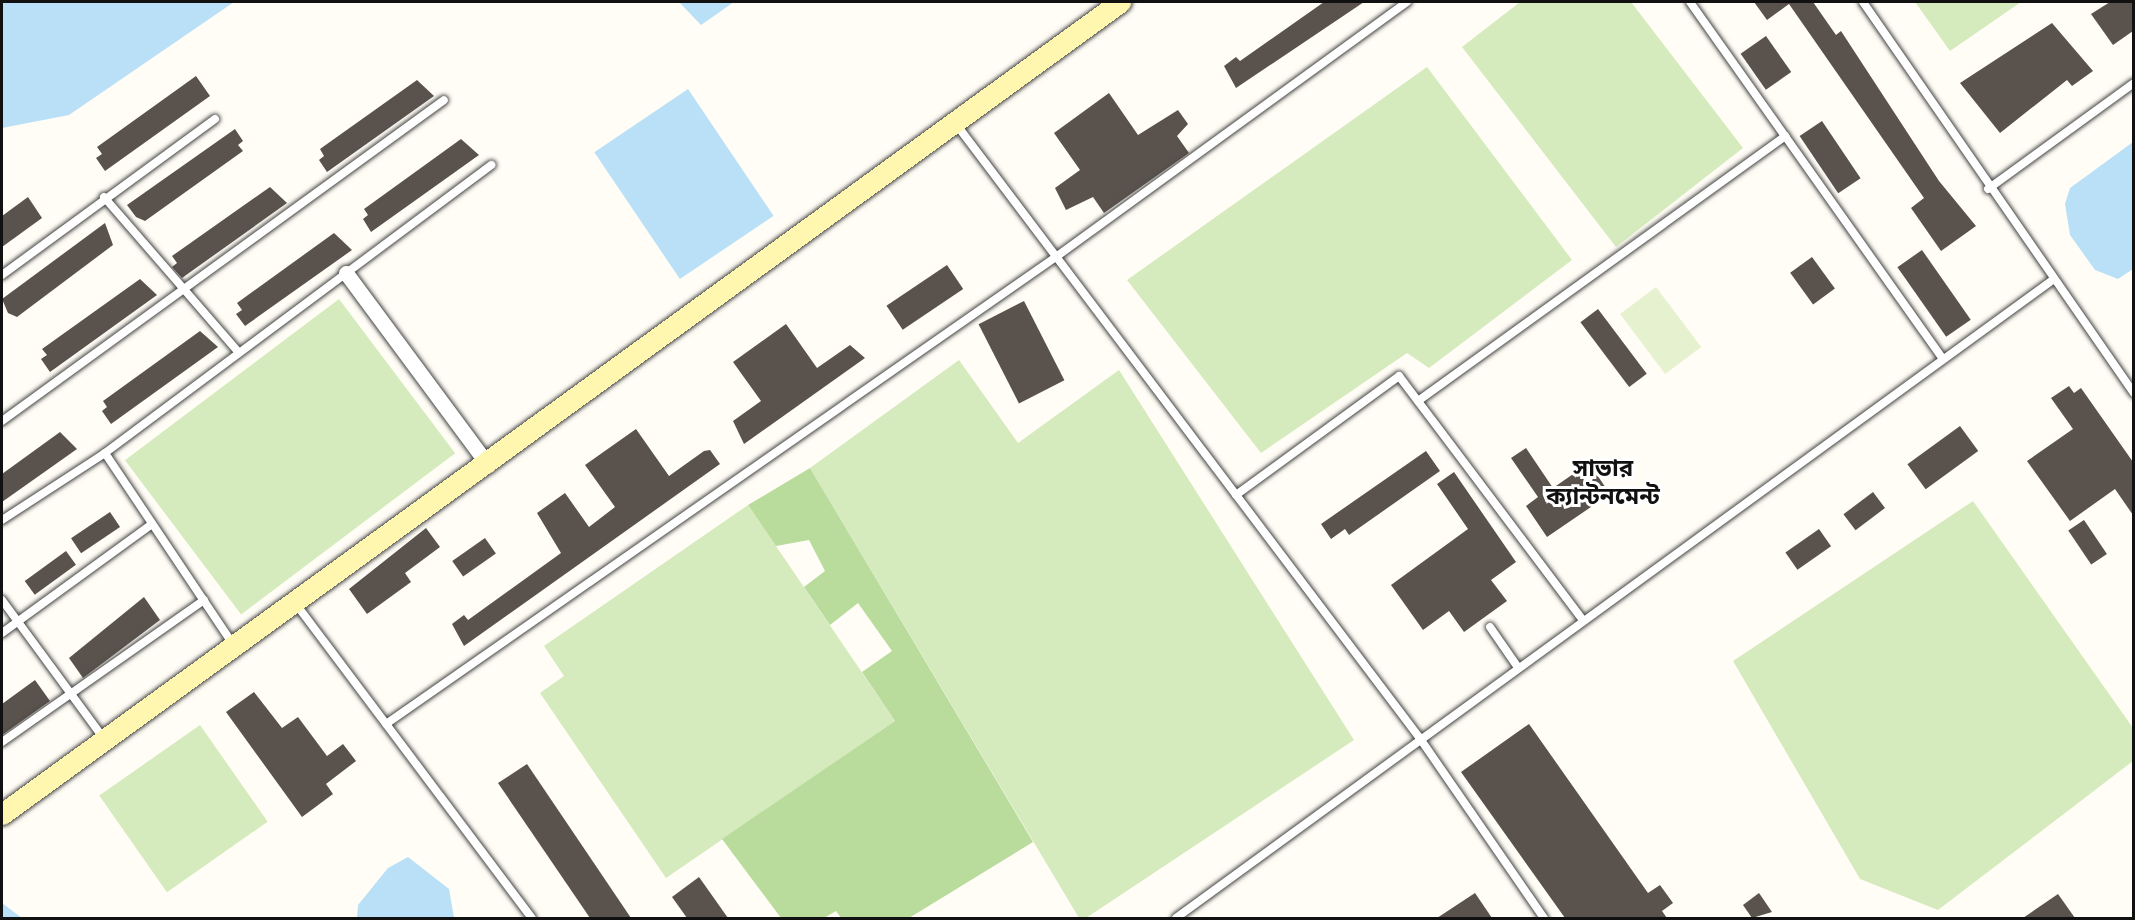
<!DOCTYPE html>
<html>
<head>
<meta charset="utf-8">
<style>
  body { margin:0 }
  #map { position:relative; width:2135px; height:920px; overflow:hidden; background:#fffdf5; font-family:Lora,"Noto Sans Bengali",serif }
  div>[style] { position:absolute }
  .green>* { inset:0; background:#d5ebbd; transform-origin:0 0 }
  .forest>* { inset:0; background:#b9dc9c }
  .pitch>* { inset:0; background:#e6f2cf; transform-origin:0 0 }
  .water>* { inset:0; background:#b9e0f7; transform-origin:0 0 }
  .building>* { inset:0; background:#5a524d; transform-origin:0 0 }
  .roads { filter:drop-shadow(0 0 2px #444) drop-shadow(0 0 2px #444) }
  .lane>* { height:8px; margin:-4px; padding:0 4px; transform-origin:4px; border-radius:4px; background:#fff }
  .street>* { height:15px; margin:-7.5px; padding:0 7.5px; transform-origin:7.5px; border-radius:7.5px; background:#fff }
  .secondary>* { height:21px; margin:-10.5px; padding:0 10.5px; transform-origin:10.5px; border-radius:10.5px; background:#fff6b0 }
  span { translate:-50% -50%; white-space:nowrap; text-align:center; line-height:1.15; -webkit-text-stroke:6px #fff; paint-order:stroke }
  .district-label { font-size:24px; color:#111; font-weight:700 }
  .frame { position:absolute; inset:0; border:3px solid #111; pointer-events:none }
</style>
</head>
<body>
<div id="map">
  <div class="green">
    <div style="clip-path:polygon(1520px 2px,1631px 2px,1743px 148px,1616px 247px,1462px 47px)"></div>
    <div style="clip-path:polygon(1915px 2px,2021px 2px,1950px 51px)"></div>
    <div style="clip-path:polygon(1427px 67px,1572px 260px,1429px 368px,1407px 353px,1261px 453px,1127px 280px)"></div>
    <div style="left:339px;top:299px;width:193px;height:268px;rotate:53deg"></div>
    <div style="clip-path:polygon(959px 360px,1018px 443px,1119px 370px,1354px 740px,1086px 918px,1079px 918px,810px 468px)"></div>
    <div style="clip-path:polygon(1973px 501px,2133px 728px,2133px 761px,1938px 910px,1860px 879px,1733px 661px)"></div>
    <div style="clip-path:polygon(748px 505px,895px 721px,666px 878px,540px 693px,564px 676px,544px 646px)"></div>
    <div style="left:200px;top:725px;width:118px;height:123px;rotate:55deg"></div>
  </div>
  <div class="forest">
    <div style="clip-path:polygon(810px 468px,1033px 842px,909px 918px,841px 918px,836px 911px,824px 918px,781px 918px,722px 839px,895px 721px,862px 672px,892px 651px,858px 603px,830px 625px,804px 587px,825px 571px,809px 540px,776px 546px,748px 505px)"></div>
  </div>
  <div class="pitch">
    <div style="left:1656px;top:287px;width:75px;height:45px;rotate:53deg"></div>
  </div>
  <div class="water">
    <div style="clip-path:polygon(2px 2px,234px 2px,69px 115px,2px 128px)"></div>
    <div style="clip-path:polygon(679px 2px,734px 2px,701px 25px)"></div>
    <div style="left:688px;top:89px;width:153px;height:113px;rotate:56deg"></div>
    <div style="clip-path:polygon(2133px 142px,2133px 269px,2118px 279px,2095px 270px,2070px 235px,2065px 204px,2070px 188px)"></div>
    <div style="clip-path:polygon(408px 857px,449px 889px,454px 918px,357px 918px,358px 905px,388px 868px)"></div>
    <div style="clip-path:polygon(2px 903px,22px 918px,2px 918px)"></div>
  </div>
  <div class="building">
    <div style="clip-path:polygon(1324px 2px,1364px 2px,1236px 88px,1224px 66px,1236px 57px,1240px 61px)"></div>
    <div style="clip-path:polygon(1754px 2px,1813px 2px,1836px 35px,1841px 31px,1939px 181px,1976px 226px,1941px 251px,1911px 208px,1924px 198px,1789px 4px,1767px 20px)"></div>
    <div style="clip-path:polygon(2110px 2px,2133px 2px,2133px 31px,2113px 45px,2091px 14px)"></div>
    <div style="clip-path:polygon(2052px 23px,2093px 71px,2072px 86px,2067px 80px,2000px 133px,1960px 83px)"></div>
    <div style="left:1766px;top:36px;width:44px;height:31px;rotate:55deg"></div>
    <div style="clip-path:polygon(196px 76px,210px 96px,105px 171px,96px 158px,102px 154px,97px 147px)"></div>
    <div style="clip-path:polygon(417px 80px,434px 96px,327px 172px,319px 160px,324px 156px,320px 149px)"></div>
    <div style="clip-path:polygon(1109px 93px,1138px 135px,1178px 110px,1188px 124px,1177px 136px,1189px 153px,1104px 213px,1093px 197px,1066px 210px,1055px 188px,1080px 170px,1054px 133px)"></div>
    <div style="left:1822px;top:121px;width:69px;height:27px;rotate:56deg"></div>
    <div style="clip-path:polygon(235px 129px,243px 141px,238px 145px,243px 151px,145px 221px,136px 217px,127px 205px)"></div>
    <div style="clip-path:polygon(461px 139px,479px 155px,371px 232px,363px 219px,368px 215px,364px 209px)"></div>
    <div style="clip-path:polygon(270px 187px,287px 203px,182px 278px,172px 267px,177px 263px,172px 256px)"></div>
    <div style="clip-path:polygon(28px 197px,42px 218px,2px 247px,2px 216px)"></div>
    <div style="clip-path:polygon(105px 223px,113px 245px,17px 317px,8px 313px,2px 299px)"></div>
    <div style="clip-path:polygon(334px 233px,352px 250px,245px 326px,236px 314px,242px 310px,237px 303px)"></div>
    <div style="left:1922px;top:250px;width:85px;height:30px;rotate:55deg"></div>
    <div style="left:1812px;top:257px;width:39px;height:27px;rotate:54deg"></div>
    <div style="left:947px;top:265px;width:29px;height:73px;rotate:56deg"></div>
    <div style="clip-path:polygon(140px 279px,157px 295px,50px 372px,41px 359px,47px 355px,42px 349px)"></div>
    <div style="left:1024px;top:301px;width:89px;height:51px;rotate:63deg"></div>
    <div style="left:1598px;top:309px;width:81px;height:22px;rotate:53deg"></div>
    <div style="clip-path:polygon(786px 324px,817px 368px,850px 345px,865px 358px,744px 444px,733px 421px,761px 401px,733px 362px)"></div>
    <div style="clip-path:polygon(200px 331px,218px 347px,111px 424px,102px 411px,107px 407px,103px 401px)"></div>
    <div style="clip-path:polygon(2069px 386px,2074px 393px,2081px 388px,2133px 462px,2133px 515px,2115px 489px,2070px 521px,2027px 461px,2073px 429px,2051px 398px)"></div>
    <div style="left:1960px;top:426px;width:31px;height:65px;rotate:54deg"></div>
    <div style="clip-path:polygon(636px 429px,669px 476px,704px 451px,710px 450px,720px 464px,464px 646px,452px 624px,464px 615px,468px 620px,561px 553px,537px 513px,565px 493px,589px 527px,615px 507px,585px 465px)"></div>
    <div style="clip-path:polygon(60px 432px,77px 449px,2px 502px,2px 474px)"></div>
    <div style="clip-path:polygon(1526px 448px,1553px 488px,1589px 463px,1610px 494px,1547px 537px,1526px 506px,1538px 497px,1511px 458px)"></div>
    <div style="clip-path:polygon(1426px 451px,1440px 471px,1349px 535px,1345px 529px,1331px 539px,1321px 524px)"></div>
    <div style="clip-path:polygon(1454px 472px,1516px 562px,1491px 580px,1507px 601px,1464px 632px,1449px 611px,1423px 630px,1391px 585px,1468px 529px,1437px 484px)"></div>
    <div style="left:1873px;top:492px;width:20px;height:37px;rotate:53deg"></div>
    <div style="left:110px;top:512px;width:18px;height:47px;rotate:56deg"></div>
    <div style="left:2084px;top:520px;width:41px;height:19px;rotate:56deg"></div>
    <div style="clip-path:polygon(426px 528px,440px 547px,405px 573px,411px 582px,367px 614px,349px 589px)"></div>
    <div style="left:1819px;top:529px;width:21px;height:41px;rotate:55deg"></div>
    <div style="left:485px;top:538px;width:19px;height:40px;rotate:55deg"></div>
    <div style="left:66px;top:551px;width:17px;height:51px;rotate:54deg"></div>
    <div style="clip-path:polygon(144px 597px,160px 620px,83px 678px,69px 658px)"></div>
    <div style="clip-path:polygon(35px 680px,50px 701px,2px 735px,2px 704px)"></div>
    <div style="clip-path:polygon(254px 692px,282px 728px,298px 717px,327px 756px,343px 744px,356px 761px,326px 784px,333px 794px,302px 817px,226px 712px)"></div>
    <div style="clip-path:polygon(1529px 724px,1648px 893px,1660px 885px,1673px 903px,1662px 911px,1667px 918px,1565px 918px,1461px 772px)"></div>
    <div style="clip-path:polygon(527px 764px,631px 918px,590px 918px,498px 783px)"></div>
    <div style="clip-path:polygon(699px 877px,728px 918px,687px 918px,672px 897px)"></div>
    <div style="clip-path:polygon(1475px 893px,1492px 918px,1437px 918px)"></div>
    <div style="clip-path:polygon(1759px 893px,1772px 912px,1752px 918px,1743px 905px)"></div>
    <div style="clip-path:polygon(2058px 894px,2075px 918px,2023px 918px)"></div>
  </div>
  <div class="roads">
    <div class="lane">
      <div style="left:1690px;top:2px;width:164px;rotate:54.7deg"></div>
      <div style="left:1863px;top:2px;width:476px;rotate:55.3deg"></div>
      <div style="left:956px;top:124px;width:768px;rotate:52.94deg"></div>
      <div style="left:1419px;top:737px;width:220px;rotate:55.4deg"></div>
      <div style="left:1988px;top:189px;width:180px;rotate:-36deg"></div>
      <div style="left:104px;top:197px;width:206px;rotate:49.1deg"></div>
      <div style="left:2px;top:275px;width:264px;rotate:-36.2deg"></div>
      <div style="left:1418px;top:401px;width:453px;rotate:-35.8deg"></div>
      <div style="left:1785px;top:136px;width:273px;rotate:54.7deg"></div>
      <div style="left:2px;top:421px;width:546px;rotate:-35.99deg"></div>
      <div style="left:105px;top:453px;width:230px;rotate:56.2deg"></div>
      <div style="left:1236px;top:495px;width:202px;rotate:-36.1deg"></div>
      <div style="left:1399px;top:376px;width:304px;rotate:53deg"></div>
      <div style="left:2px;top:520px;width:123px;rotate:-33deg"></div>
      <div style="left:105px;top:453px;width:482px;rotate:-36.7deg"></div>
      <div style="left:2px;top:600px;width:172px;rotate:53.7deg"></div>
      <div style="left:296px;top:604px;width:393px;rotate:53.1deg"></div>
      <div style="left:1490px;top:627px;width:47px;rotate:55.3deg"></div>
      <div style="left:2px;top:633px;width:185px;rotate:-36deg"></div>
      <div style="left:386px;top:724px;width:817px;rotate:-34.88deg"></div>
      <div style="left:1056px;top:257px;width:434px;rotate:-36deg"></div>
      <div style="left:2px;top:742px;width:247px;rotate:-35.1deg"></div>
      <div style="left:1176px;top:918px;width:1086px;rotate:-36.05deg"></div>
    </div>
    <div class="street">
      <div style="left:346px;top:273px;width:239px;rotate:53.5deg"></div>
    </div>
    <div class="secondary">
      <div style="left:2px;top:814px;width:1382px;rotate:-35.99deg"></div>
    </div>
  </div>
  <div class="district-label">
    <span style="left:1603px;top:482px">সাভার<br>ক্যান্টনমেন্ট</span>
  </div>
  <div class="frame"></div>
</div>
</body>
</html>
